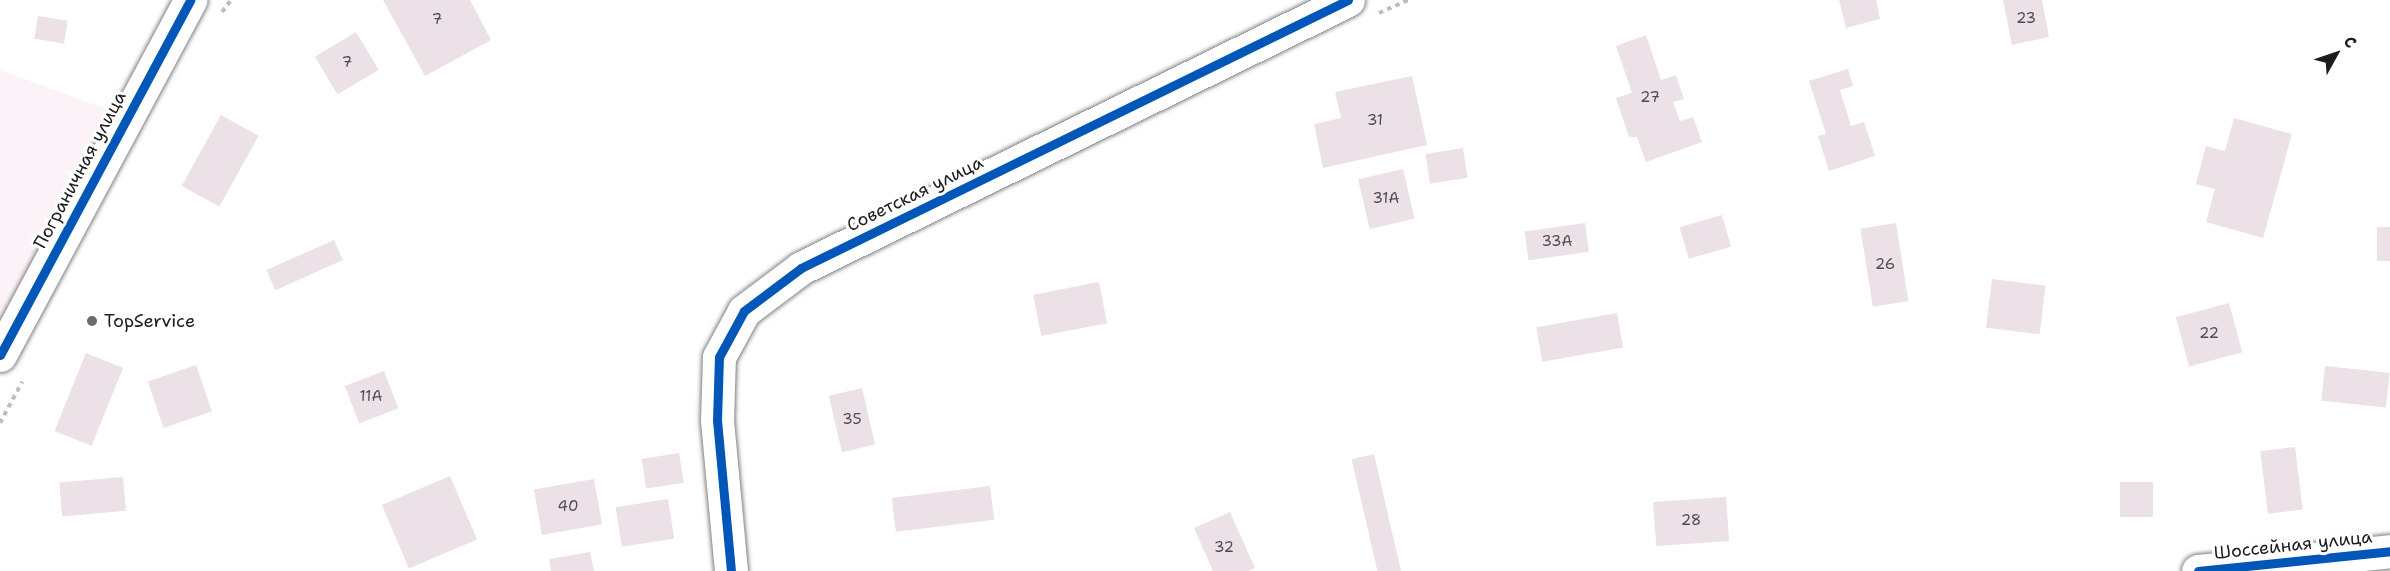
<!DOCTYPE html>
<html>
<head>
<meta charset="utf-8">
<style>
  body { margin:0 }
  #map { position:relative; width:2390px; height:571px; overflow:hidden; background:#fff; font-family:"Shantell Sans",sans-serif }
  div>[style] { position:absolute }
  .built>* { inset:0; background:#fcf3f9 }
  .building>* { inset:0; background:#ebe1e7; transform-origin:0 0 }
  .path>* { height:4px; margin-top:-2px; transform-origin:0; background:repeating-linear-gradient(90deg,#bebebe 0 4.5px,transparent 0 9px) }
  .roads { filter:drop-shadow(0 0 2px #828282) drop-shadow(0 0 2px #828282) }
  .minor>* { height:33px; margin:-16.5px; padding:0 16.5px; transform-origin:16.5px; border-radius:16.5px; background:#fff }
  .tertiary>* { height:33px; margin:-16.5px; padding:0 16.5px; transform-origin:16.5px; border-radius:16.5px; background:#fff }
  .cycleway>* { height:9px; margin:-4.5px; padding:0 4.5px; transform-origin:4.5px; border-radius:4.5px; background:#0057b8 }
  .dots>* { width:16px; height:16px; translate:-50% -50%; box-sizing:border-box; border:3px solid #fff; border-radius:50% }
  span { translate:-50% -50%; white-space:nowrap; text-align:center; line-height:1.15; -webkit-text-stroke:6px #fff; paint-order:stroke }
  .number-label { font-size:15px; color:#504d4f }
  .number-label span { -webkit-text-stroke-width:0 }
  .street-label { font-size:18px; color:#1c1c1c }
  .poi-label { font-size:18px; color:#1c1c1c }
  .left { translate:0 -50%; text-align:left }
  .north { position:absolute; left:2306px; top:24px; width:60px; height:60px; -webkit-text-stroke:4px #fff; paint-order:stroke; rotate:50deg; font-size:16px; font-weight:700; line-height:24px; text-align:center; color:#1c1c1c }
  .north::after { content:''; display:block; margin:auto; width:21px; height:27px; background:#1c1c1c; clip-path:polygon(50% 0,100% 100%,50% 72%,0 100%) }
</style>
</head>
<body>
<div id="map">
  <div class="built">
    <div style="clip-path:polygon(0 70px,114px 112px,0 323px)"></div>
  </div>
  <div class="building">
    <div style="clip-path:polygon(383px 0,470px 0,491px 40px,425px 76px)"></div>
    <div style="clip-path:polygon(1839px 0,1876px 0,1880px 19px,1846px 28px)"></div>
    <div style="clip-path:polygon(2003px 0,2042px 0,2049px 37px,2012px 45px)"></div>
    <div style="left:38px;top:16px;width:30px;height:23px;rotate:9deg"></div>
    <div style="left:356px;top:32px;width:44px;height:48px;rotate:59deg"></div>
    <div style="clip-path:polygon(1646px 35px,1661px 80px,1676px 75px,1684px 99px,1673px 102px,1680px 121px,1693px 117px,1702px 142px,1646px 162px,1637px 137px,1629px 137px,1616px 98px,1632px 93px,1616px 46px)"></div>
    <div style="clip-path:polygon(1848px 69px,1853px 86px,1840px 90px,1851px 126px,1864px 122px,1875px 156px,1829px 171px,1818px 136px,1826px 134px,1809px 81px)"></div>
    <div style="clip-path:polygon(1412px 76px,1427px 145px,1323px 168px,1314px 124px,1341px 118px,1335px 92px)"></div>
    <div style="left:221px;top:115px;width:43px;height:81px;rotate:29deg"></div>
    <div style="clip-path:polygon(2234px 118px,2292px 134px,2263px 238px,2206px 222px,2215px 189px,2196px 184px,2206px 146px,2225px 151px)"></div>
    <div style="left:1463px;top:148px;width:30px;height:38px;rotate:81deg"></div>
    <div style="left:1403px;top:169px;width:51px;height:46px;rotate:77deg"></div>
    <div style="left:1722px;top:215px;width:33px;height:44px;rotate:74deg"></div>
    <div style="left:1585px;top:223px;width:29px;height:61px;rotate:82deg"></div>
    <div style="left:1896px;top:223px;width:79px;height:36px;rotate:81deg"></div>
    <div style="left:2377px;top:227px;width:13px;height:34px"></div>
    <div style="left:334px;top:240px;width:22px;height:74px;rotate:66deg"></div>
    <div style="left:1992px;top:279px;width:54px;height:49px;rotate:7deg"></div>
    <div style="left:1099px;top:282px;width:42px;height:67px;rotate:79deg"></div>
    <div style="left:2229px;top:303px;width:51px;height:55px;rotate:75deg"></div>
    <div style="left:1617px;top:313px;width:35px;height:82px;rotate:80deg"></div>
    <div style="left:86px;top:353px;width:40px;height:84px;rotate:22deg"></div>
    <div style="left:196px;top:365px;width:49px;height:51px;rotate:71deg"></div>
    <div style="left:2325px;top:366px;width:65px;height:35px;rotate:6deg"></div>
    <div style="left:384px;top:371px;width:40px;height:42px;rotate:69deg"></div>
    <div style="left:862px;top:388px;width:58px;height:34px;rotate:77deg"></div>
    <div style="left:2295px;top:447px;width:63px;height:35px;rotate:83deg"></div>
    <div style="left:679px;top:453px;width:30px;height:38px;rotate:81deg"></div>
    <div style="left:1374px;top:454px;width:120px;height:23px;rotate:77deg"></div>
    <div style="left:450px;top:476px;width:69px;height:74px;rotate:67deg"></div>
    <div style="left:123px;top:477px;width:34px;height:64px;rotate:85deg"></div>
    <div style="left:594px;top:479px;width:46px;height:61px;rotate:80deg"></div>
    <div style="left:2153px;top:482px;width:35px;height:33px;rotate:90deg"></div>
    <div style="left:990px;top:486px;width:34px;height:99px;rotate:83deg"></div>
    <div style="left:1726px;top:497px;width:44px;height:73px;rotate:86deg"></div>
    <div style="left:668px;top:499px;width:40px;height:53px;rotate:81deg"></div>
    <div style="clip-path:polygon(1230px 512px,1255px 568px,1248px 571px,1213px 571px,1194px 528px)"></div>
    <div style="clip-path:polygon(590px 552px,594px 571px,551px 571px,549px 559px)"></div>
  </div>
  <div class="path">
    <div style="left:222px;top:12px;width:15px;rotate:-53deg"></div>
    <div style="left:1379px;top:13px;width:32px;rotate:-24deg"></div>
    <div style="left:0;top:423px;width:47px;rotate:-61.8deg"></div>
  </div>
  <div class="roads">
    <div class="minor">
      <div style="left:2198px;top:571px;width:193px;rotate:-5.9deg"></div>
    </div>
    <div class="tertiary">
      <div style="left:0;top:355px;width:403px;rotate:-61.8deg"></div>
      <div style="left:731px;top:571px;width:152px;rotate:-95.3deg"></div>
      <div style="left:717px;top:420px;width:63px;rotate:-88.2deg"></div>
      <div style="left:719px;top:357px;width:52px;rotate:-61.5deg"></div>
      <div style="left:744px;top:311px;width:71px;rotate:-37deg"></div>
      <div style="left:801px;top:268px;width:609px;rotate:-26.1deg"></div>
    </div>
  </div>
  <div class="cycleway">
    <div style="left:0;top:355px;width:403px;rotate:-61.8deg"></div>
    <div style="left:731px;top:571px;width:152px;rotate:-95.3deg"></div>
    <div style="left:717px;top:420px;width:63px;rotate:-88.2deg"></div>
    <div style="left:719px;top:357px;width:52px;rotate:-61.5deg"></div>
    <div style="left:744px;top:311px;width:71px;rotate:-37deg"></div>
    <div style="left:801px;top:268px;width:609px;rotate:-26.1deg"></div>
    <div style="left:2198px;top:571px;width:193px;rotate:-5.9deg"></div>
  </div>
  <div class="dots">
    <div style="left:92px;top:321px;background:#6b6b6b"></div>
  </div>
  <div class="number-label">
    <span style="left:2026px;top:19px">23</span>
    <span style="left:437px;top:20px">7</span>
    <span style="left:347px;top:63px">7</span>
    <span style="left:1650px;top:98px">27</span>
    <span style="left:1375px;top:121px">31</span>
    <span style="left:1386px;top:199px">31А</span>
    <span style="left:1557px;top:242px">33А</span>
    <span style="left:1885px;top:265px">26</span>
    <span style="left:2209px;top:334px">22</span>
    <span style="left:371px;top:397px">11А</span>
    <span style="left:852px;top:420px">35</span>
    <span style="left:568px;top:507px">40</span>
    <span style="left:1691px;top:521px">28</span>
    <span style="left:1224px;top:548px">32</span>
  </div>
  <div class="street-label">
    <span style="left:80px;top:170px;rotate:-62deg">Пограничная улица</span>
    <span style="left:915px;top:194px;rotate:-26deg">Советская улица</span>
    <span style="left:2293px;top:545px;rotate:-6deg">Шоссейная улица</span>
  </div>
  <div class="poi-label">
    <span class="left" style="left:104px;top:321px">TopService</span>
  </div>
  <div class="north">С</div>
</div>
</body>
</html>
